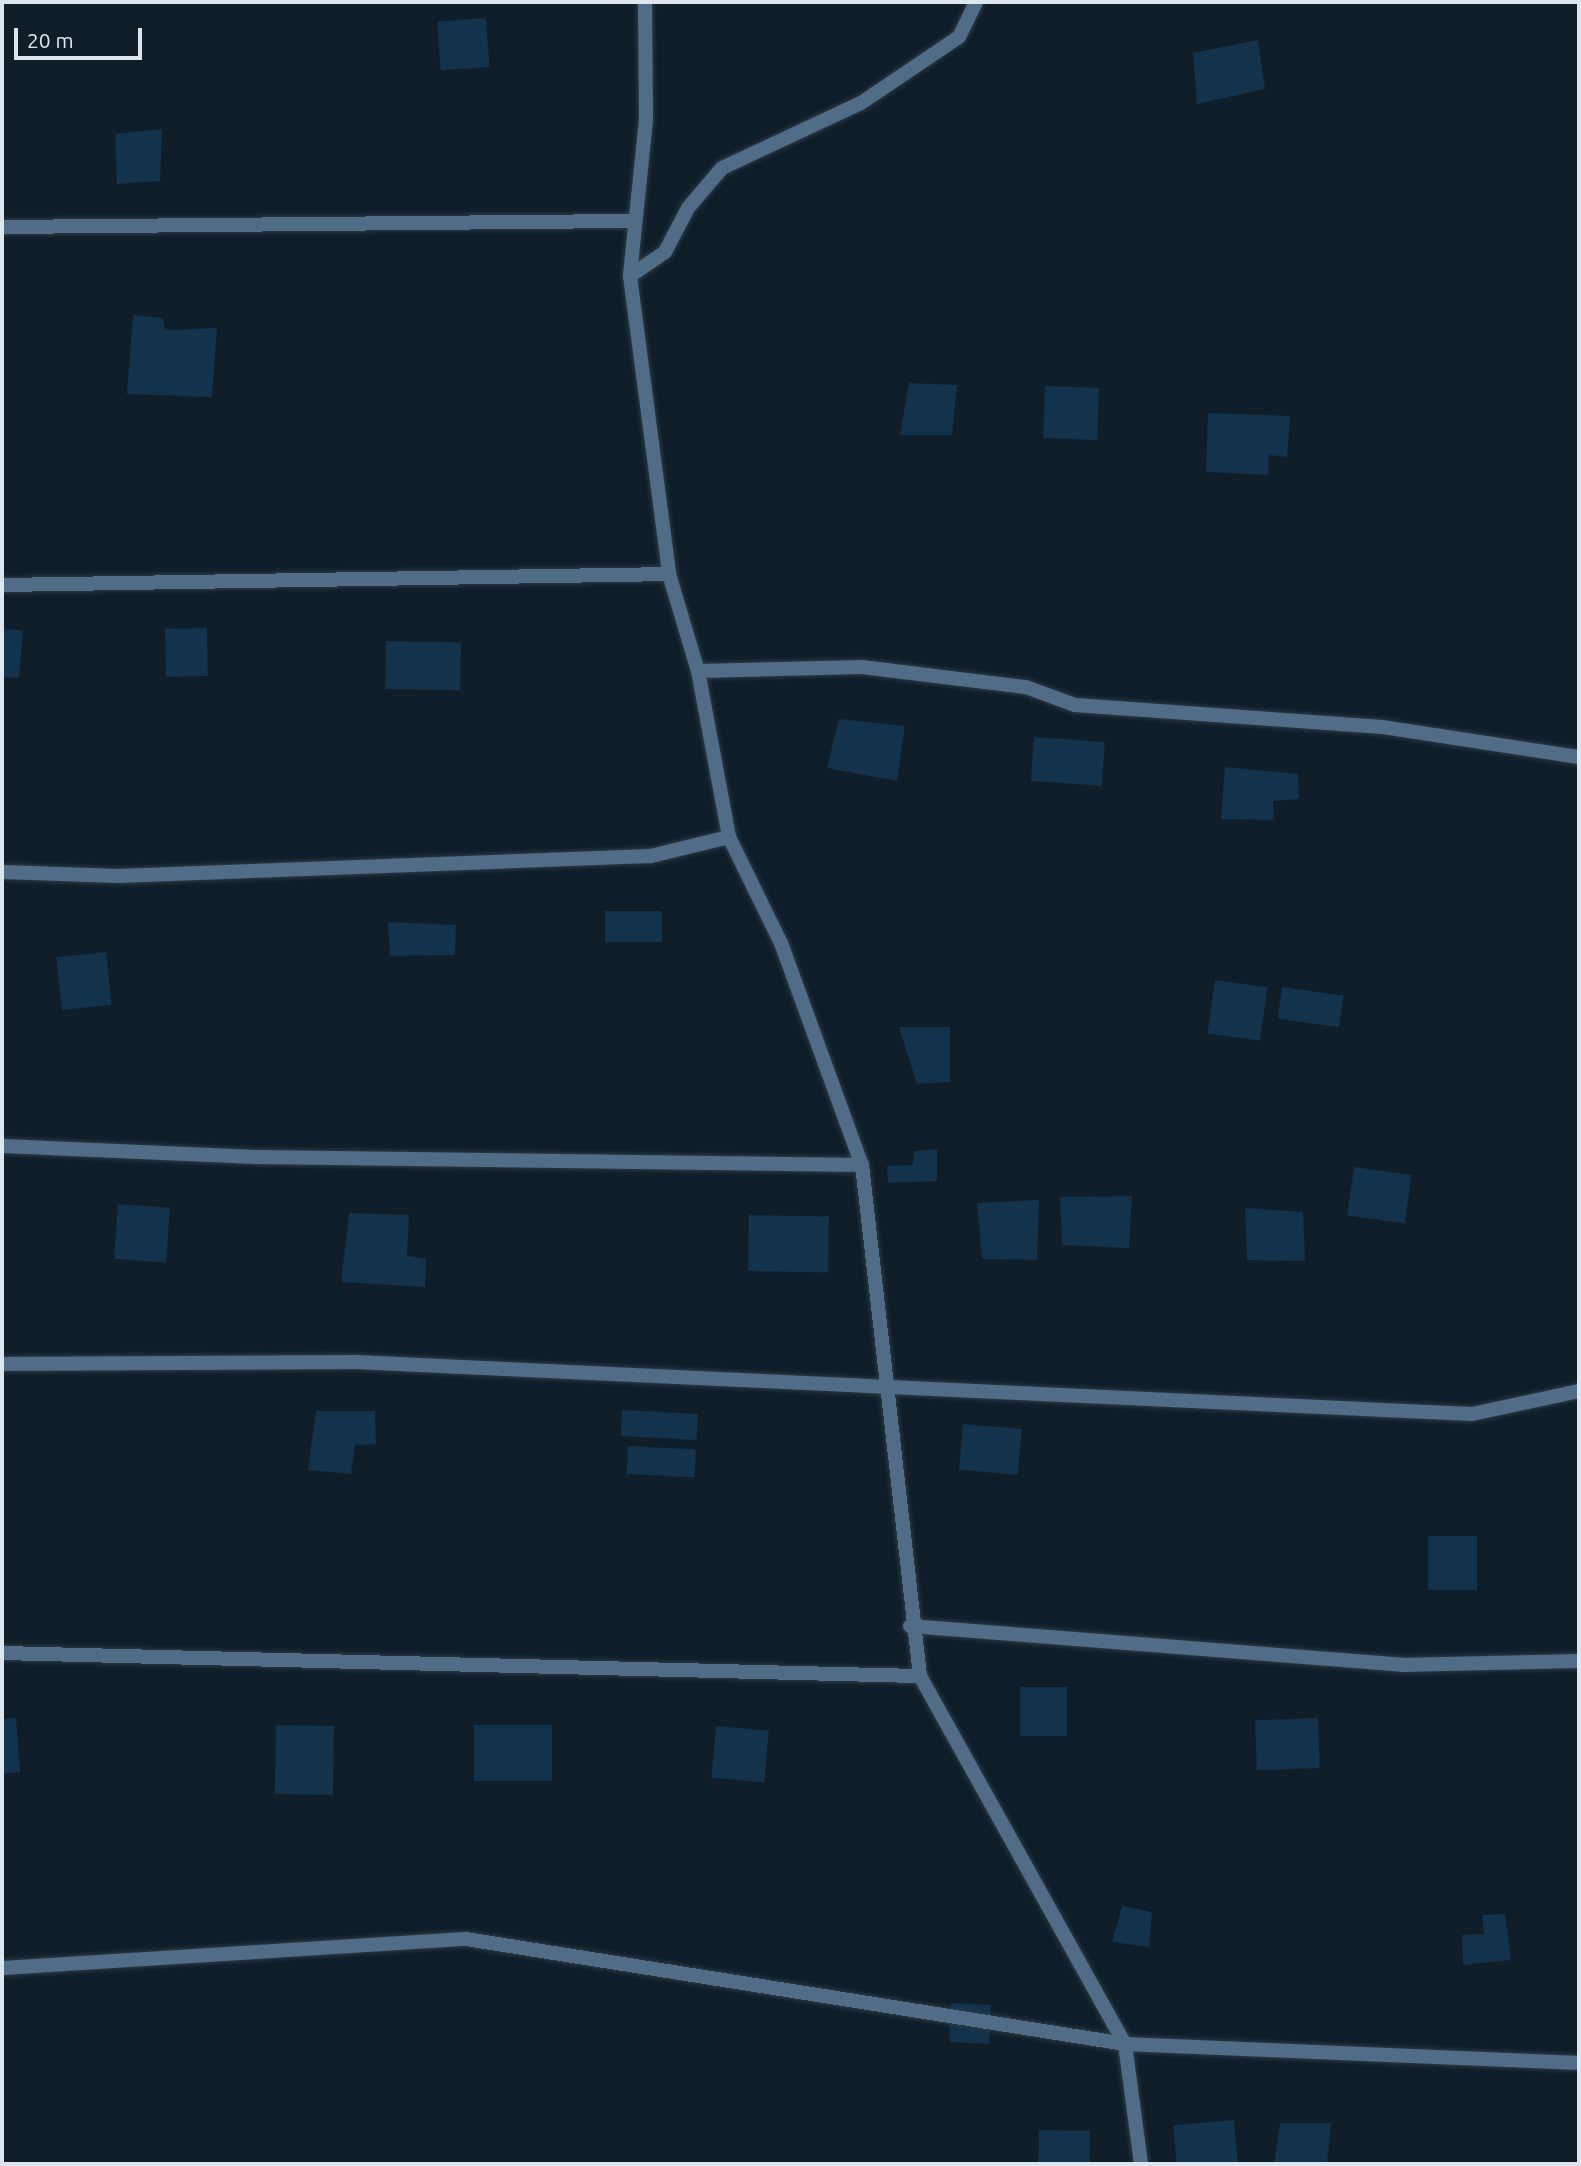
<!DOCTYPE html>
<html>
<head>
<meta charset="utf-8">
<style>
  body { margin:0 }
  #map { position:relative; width:1581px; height:2166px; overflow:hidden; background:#101e2a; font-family:Ubuntu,sans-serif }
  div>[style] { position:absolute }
  .building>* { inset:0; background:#13324c; transform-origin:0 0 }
  .roads { filter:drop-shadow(0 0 2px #2d3a46) drop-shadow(0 0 2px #2d3a46) }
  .street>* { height:14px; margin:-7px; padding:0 7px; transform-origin:7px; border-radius:7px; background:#506c87 }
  span { translate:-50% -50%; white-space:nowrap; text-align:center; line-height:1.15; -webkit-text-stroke:5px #101e2a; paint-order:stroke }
  .frame { position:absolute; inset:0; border:4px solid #dde6ef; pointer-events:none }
  .scale { position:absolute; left:14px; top:28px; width:128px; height:32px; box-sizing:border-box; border:4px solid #dde6ef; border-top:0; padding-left:9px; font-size:21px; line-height:24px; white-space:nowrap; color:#dde6ef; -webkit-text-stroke:5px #101e2a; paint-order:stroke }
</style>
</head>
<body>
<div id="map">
  <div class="building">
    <div style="left:486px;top:18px;width:49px;height:49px;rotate:86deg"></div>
    <div style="clip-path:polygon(1258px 40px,1265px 89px,1197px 104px,1193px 53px)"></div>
    <div style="clip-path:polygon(162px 129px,160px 181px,117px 184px,115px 134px)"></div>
    <div style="clip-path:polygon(133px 315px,163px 318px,165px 330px,217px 328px,212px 397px,127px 394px)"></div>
    <div style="clip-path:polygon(909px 383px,957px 385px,952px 435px,900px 435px)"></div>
    <div style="left:1099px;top:388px;width:52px;height:54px;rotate:92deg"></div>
    <div style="clip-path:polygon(1208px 413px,1290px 416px,1287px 457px,1269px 455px,1268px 475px,1206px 472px)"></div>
    <div style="clip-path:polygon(2px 628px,23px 631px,19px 678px,2px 677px)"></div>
    <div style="left:207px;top:628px;width:48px;height:42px;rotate:89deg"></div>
    <div style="left:386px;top:641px;width:75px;height:48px;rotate:1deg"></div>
    <div style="clip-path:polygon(839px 719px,905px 726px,897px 781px,827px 768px)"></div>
    <div style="left:1034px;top:737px;width:71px;height:44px;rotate:4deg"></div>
    <div style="clip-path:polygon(1225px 767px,1298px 774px,1299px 799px,1273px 801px,1274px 820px,1221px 819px)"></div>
    <div style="left:662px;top:911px;width:31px;height:57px;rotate:90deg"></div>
    <div style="clip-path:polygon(388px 922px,456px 925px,455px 955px,390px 956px)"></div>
    <div style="left:106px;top:952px;width:53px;height:50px;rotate:84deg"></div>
    <div style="left:1215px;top:980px;width:53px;height:54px;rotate:8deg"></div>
    <div style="left:1282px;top:987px;width:62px;height:32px;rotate:8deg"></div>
    <div style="clip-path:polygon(899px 1027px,950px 1027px,950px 1082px,917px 1084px)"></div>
    <div style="clip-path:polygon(937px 1149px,937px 1181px,888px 1183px,887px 1166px,913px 1165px,914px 1151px)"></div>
    <div style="left:1354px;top:1167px;width:58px;height:49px;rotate:8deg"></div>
    <div style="clip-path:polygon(1132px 1196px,1129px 1248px,1062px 1245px,1060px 1197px)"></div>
    <div style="clip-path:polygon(1039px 1200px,1037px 1260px,982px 1259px,977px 1203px)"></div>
    <div style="left:118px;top:1204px;width:52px;height:55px;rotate:4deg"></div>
    <div style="clip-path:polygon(1245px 1208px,1303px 1212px,1305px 1261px,1247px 1260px)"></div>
    <div style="clip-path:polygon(349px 1213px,409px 1215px,407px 1256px,426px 1259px,425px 1287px,341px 1282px)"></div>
    <div style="left:749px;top:1215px;width:80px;height:56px;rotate:1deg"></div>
    <div style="left:622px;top:1410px;width:76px;height:26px;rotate:3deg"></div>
    <div style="clip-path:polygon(316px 1411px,375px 1411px,376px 1444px,355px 1445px,351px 1474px,308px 1470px)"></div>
    <div style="left:963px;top:1424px;width:59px;height:46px;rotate:5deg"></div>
    <div style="left:628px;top:1446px;width:68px;height:28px;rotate:3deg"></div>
    <div style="left:1477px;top:1536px;width:54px;height:49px;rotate:90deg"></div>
    <div style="left:1067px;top:1687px;width:49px;height:47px;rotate:90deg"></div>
    <div style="clip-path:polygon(16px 1718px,20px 1772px,2px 1774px,2px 1719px)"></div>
    <div style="left:1318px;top:1718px;width:50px;height:63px;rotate:88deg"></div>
    <div style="left:474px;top:1725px;width:78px;height:56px"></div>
    <div style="left:334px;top:1726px;width:69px;height:58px;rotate:91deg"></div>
    <div style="left:716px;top:1726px;width:53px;height:52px;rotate:5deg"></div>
    <div style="clip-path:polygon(1122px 1906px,1152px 1912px,1149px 1947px,1112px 1942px)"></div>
    <div style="clip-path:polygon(1505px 1914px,1511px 1960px,1463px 1965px,1462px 1935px,1484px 1934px,1482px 1915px)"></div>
    <div style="left:951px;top:2003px;width:40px;height:39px;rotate:3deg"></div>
    <div style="left:1234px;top:2120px;width:44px;height:61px;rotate:85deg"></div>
    <div style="clip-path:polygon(1280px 2123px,1331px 2123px,1327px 2164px,1274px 2164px)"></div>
    <div style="left:1039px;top:2130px;width:51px;height:34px;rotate:1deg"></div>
  </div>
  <div class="roads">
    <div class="street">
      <div style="left:645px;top:2px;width:118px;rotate:89.5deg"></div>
      <div style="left:646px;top:120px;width:157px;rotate:95.9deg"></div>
      <div style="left:630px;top:276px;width:301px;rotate:82.5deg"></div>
      <div style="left:669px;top:574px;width:101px;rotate:73.4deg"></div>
      <div style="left:698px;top:671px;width:169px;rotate:79.4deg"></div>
      <div style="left:729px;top:837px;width:118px;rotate:63.9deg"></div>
      <div style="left:781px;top:943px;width:236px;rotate:70deg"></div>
      <div style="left:862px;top:1165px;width:514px;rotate:83.52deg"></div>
      <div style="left:2px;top:227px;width:630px;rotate:-0.55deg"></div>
      <div style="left:630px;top:276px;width:42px;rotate:-34.4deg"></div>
      <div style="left:665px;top:252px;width:50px;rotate:-62.4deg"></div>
      <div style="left:688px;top:208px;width:52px;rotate:-49.6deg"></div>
      <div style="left:722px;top:168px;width:153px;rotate:-25.1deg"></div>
      <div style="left:861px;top:103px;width:118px;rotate:-34deg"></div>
      <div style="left:959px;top:37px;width:39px;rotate:-64deg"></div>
      <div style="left:2px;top:585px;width:667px;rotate:-0.94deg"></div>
      <div style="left:698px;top:671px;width:164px;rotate:-1.4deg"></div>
      <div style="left:862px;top:667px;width:165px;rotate:7deg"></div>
      <div style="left:1026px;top:687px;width:52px;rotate:20.2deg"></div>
      <div style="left:1075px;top:705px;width:308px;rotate:4.1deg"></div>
      <div style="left:1382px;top:727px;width:199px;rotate:8.7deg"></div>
      <div style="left:2px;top:872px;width:116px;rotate:2deg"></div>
      <div style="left:118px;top:876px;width:533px;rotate:-2.15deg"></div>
      <div style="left:651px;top:856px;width:80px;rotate:-13.7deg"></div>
      <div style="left:2px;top:1146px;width:254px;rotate:2.5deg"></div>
      <div style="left:256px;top:1157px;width:606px;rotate:0.76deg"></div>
      <div style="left:2px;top:1364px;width:353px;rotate:-0.3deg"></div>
      <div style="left:355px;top:1362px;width:1118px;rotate:2.67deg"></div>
      <div style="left:1472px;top:1414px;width:109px;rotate:-12.1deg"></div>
      <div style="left:910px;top:1626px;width:494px;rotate:4.5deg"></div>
      <div style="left:1402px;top:1665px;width:177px;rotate:-1.3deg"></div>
      <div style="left:2px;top:1653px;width:918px;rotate:1.44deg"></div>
      <div style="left:920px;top:1676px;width:421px;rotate:60.9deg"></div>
      <div style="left:1125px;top:2044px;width:454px;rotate:2.4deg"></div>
      <div style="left:2px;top:1968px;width:465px;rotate:-3.6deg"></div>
      <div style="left:466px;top:1939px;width:667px;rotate:9.05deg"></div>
      <div style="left:1125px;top:2044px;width:121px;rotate:82.4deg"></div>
    </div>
  </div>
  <div class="frame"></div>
  <div class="scale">20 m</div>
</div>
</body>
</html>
